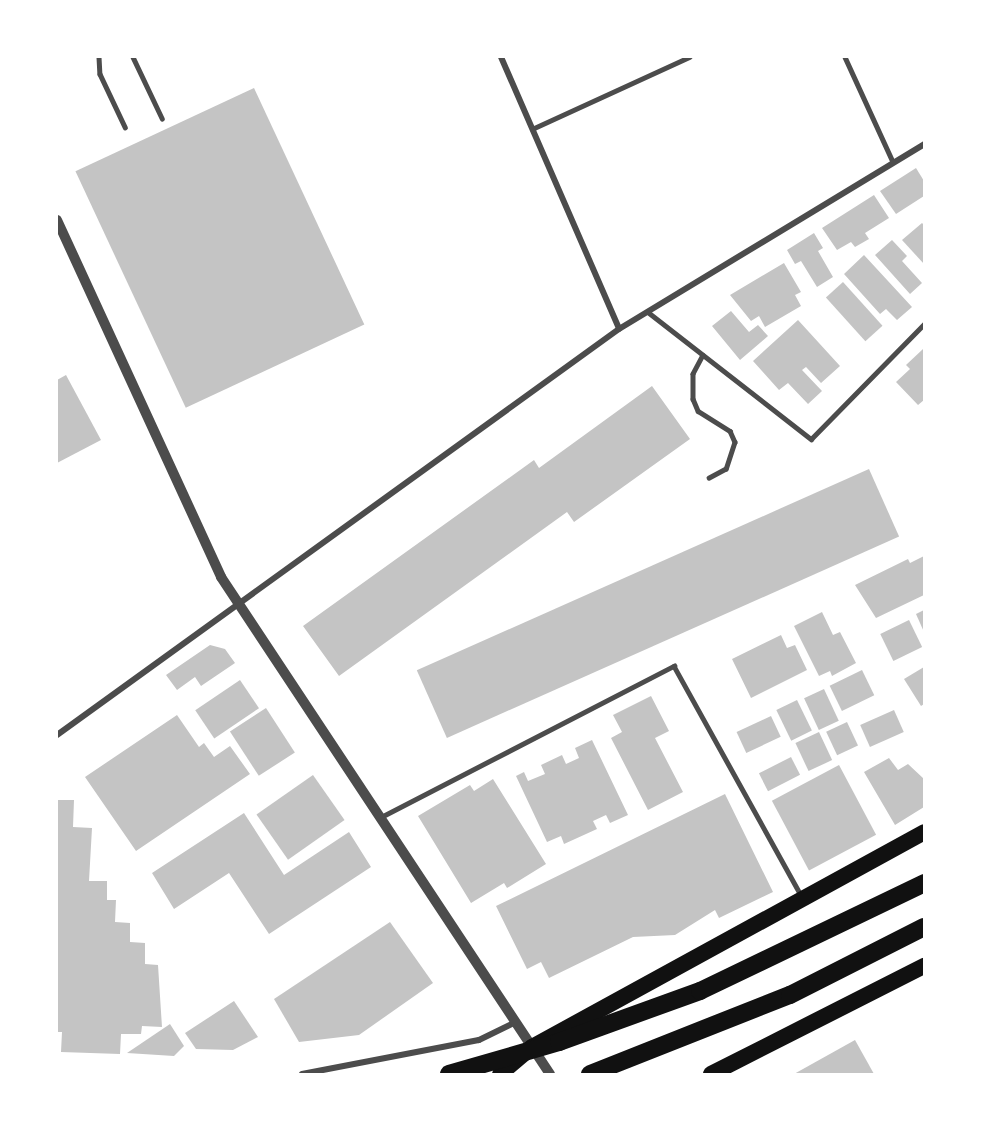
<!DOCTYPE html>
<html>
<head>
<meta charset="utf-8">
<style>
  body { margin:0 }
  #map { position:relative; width:981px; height:1131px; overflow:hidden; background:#fff; font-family:Cabin,sans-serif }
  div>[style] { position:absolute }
  .building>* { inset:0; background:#c4c4c4; transform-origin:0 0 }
  .service>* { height:4.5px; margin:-2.25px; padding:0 2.25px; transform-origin:2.25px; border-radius:2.25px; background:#4c4c4c }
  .minor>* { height:6px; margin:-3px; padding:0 3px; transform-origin:3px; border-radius:3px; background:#4c4c4c }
  .tertiary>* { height:10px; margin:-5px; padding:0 5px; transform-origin:5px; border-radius:5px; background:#4c4c4c }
  .trunk>* { height:16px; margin:-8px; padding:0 8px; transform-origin:8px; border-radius:8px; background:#111 }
  .motorway>* { height:18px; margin:-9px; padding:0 9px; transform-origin:9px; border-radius:9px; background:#111 }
  span { translate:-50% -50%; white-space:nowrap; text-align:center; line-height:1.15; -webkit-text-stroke:4.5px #fff; paint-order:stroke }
  .frame { position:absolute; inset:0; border:58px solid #fff; pointer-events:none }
</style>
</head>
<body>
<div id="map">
  <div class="building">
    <div style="left:254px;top:88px;width:261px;height:197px;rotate:65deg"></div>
    <div style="clip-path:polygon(916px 168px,924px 181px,924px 196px,896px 214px,880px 191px)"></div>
    <div style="clip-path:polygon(874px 195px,889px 218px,865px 233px,869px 239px,855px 247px,851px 242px,837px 250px,822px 228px)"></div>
    <div style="clip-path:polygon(922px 223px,924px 225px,924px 264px,902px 240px)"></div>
    <div style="clip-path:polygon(814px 233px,823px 248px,818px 251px,833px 277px,817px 287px,801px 261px,795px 264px,787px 250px)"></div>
    <div style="clip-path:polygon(892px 240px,907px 256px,902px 261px,922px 283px,910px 294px,875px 255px)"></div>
    <div style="clip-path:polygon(864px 255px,912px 307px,897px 320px,886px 309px,880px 314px,844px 274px)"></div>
    <div style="clip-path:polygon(784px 263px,801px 292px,795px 295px,801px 306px,765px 327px,759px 316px,751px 321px,730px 295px)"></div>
    <div style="left:843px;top:282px;width:59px;height:23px;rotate:48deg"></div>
    <div style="clip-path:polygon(731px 311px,749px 332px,758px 325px,768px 336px,740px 360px,712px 326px)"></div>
    <div style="clip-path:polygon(798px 320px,840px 366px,821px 383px,806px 367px,802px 370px,822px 391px,808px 404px,788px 383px,779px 390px,753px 361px)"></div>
    <div style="clip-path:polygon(923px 349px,924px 400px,918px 405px,896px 382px,910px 369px,906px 365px)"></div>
    <div style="clip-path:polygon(66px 375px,101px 440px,57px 463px,57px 380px)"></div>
    <div style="clip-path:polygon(652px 386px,690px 439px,574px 522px,567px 512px,339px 676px,303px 626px,534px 460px,539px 468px)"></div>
    <div style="left:869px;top:469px;width:74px;height:495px;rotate:66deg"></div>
    <div style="clip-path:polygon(924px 556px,924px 595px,876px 618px,855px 585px,908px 559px,910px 563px)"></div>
    <div style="clip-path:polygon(924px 610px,924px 632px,916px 614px)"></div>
    <div style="clip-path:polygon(822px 612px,833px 635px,840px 632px,856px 663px,832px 676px,830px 671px,819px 676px,794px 626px)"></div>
    <div style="left:909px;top:620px;width:30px;height:32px;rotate:64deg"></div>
    <div style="clip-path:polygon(781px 635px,787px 648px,795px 645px,807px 670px,751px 698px,732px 659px)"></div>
    <div style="clip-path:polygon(210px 645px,225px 649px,235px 663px,201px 686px,195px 677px,177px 690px,166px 675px)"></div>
    <div style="clip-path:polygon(924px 667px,924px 704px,921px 706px,904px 679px)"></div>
    <div style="left:862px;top:670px;width:28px;height:36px;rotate:64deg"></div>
    <div style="left:240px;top:680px;width:34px;height:54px;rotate:56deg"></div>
    <div style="left:824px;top:689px;width:35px;height:22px;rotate:65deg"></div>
    <div style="clip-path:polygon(651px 696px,669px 731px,655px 738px,683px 792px,648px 810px,611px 738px,622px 732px,613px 715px)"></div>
    <div style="left:797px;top:700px;width:34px;height:23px;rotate:64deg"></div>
    <div style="left:266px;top:708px;width:53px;height:43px;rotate:57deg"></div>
    <div style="left:894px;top:710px;width:24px;height:37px;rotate:66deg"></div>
    <div style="clip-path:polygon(177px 715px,199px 747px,204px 743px,214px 757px,230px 746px,250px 774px,136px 851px,85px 777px)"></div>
    <div style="left:771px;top:716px;width:23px;height:38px;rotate:65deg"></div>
    <div style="left:847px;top:722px;width:26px;height:23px;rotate:65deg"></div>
    <div style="left:819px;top:732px;width:31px;height:26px;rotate:65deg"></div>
    <div style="clip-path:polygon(592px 740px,628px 815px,610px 823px,606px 815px,593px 821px,597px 829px,564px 844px,561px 836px,547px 842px,516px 776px,524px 772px,528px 781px,545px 774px,541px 765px,562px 755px,566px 764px,579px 758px,575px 748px)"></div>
    <div style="left:791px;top:757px;width:20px;height:36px;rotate:63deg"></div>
    <div style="clip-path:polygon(889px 758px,898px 770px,908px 764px,924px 779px,924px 807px,895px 825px,864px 772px)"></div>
    <div style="left:839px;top:765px;width:79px;height:76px;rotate:62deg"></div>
    <div style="left:313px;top:775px;width:55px;height:69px;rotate:55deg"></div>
    <div style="clip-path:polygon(493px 779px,546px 864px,507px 888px,504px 883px,471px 903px,418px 816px,470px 785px,474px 791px)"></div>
    <div style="clip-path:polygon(725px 794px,773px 892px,719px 918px,715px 910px,675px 935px,633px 937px,549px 978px,541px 962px,527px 969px,496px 906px)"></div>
    <div style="clip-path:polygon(57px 800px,74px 800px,73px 827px,92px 828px,89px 881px,107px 881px,107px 900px,116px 900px,115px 922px,130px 923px,130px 942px,145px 943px,145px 964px,158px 965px,162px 1027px,142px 1026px,141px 1034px,121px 1034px,120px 1054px,61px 1052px,62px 1032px,57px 1032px)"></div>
    <div style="clip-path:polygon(244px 813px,284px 875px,349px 832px,371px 867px,269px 934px,229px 873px,174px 909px,152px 873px)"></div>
    <div style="clip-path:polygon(390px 922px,433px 983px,359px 1035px,299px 1042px,274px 999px)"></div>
    <div style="clip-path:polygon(234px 1001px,258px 1037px,233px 1050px,196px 1049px,185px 1033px)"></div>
    <div style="clip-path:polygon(170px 1024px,184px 1046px,174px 1056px,127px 1053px)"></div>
    <div style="clip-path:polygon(855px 1040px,874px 1074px,794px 1074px)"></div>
  </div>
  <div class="service">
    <div style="left:99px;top:57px;width:17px;rotate:87deg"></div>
    <div style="left:100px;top:74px;width:59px;rotate:64.7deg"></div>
    <div style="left:133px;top:57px;width:68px;rotate:64.6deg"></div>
    <div style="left:845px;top:57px;width:115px;rotate:65.4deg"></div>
    <div style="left:532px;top:129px;width:173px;rotate:-24.6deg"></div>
    <div style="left:648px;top:312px;width:207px;rotate:37.9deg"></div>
    <div style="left:811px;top:439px;width:161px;rotate:-45.5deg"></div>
    <div style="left:703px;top:355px;width:21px;rotate:118deg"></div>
    <div style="left:693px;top:374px;width:25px;rotate:90deg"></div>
    <div style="left:693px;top:399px;width:13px;rotate:67deg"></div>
    <div style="left:698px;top:411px;width:38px;rotate:32deg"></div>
    <div style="left:730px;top:431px;width:12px;rotate:66deg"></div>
    <div style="left:735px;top:442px;width:28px;rotate:108deg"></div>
    <div style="left:726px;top:469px;width:19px;rotate:152deg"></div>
    <div style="left:381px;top:817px;width:330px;rotate:-27.3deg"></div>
    <div style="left:674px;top:666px;width:262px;rotate:61deg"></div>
  </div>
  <div class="minor">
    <div style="left:501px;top:57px;width:296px;rotate:66.5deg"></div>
    <div style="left:57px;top:735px;width:693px;rotate:-35.85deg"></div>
    <div style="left:619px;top:329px;width:357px;rotate:-31.2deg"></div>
    <div style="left:302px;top:1074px;width:180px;rotate:-10.9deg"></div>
    <div style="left:479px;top:1040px;width:39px;rotate:-26deg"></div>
  </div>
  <div class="tertiary">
    <div style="left:57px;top:220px;width:393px;rotate:65.3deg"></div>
    <div style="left:221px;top:577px;width:596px;rotate:56.5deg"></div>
  </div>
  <div class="trunk">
    <div style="left:500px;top:1074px;width:42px;rotate:-40.2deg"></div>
    <div style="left:532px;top:1047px;width:447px;rotate:-28.7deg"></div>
    <div style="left:711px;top:1074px;width:239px;rotate:-26.9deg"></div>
  </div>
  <div class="motorway">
    <div style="left:449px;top:1074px;width:115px;rotate:-16.2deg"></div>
    <div style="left:559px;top:1042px;width:150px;rotate:-19.9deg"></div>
    <div style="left:700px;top:991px;width:249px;rotate:-25.7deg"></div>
    <div style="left:590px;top:1074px;width:215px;rotate:-21.6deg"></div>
    <div style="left:790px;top:995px;width:150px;rotate:-26.9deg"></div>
  </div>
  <div class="frame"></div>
</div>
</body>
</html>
